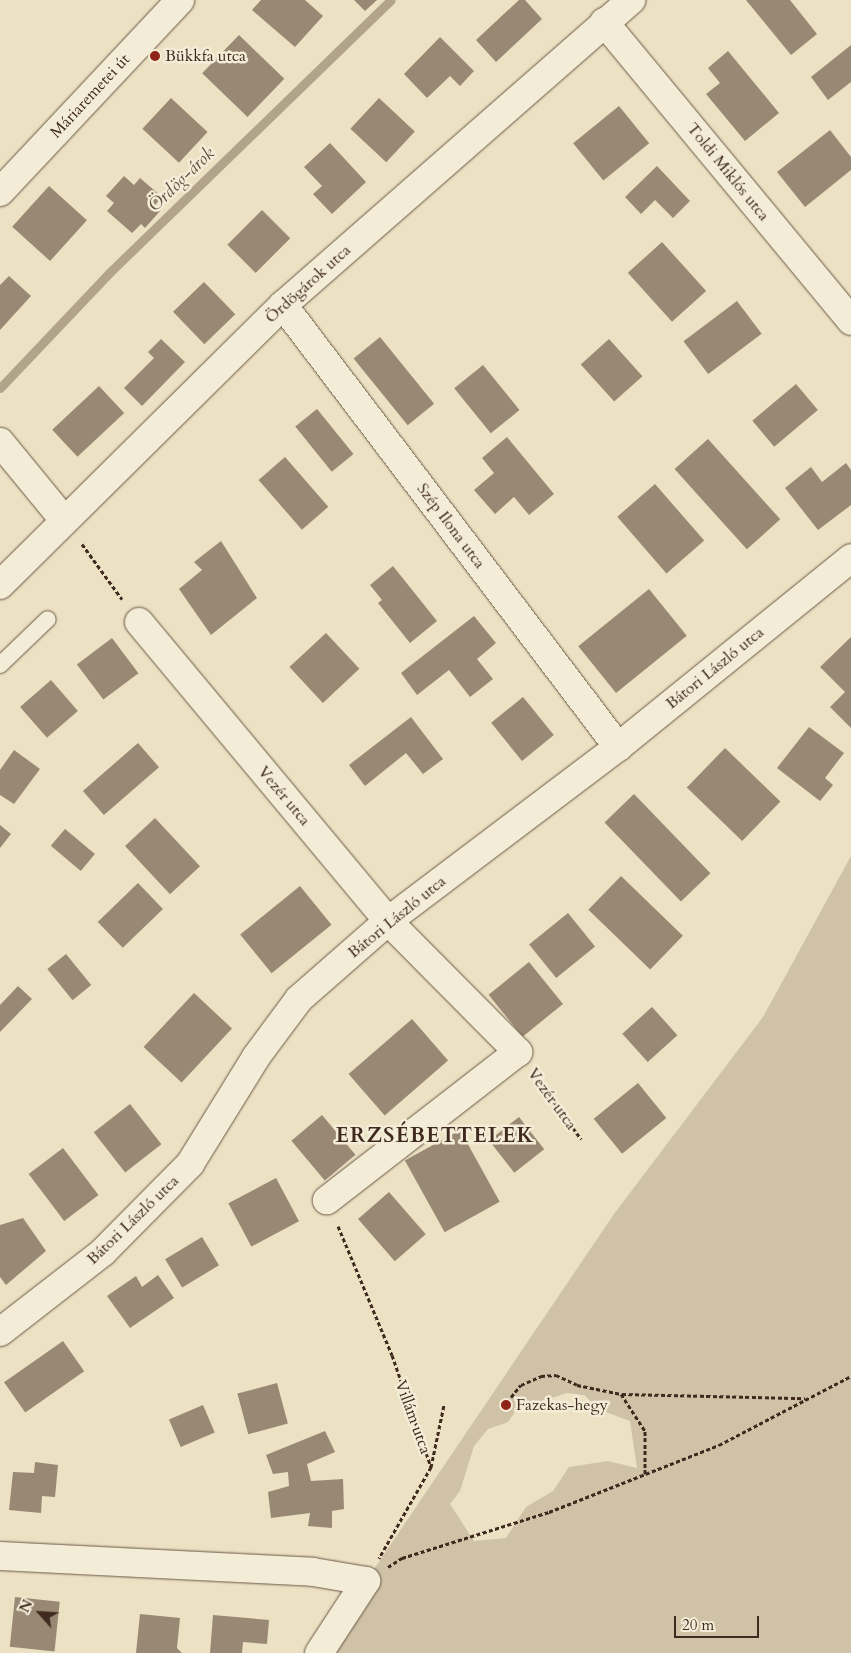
<!DOCTYPE html>
<html>
<head>
<meta charset="utf-8">
<style>
  body { margin:0 }
  #map { position:relative; width:851px; height:1653px; overflow:hidden; background:#ece1c2; font-family:Cardo,serif }
  div>[style] { position:absolute }
  .green>* { inset:0; background:#cfc2a6 }
  .stream>* { height:9px; margin:-4.5px; padding:0 4.5px; transform-origin:4.5px; border-radius:4.5px; background:#b2a38b }
  .building>* { inset:0; background:#998974; transform-origin:0 0 }
  .path>* { height:3px; margin-top:-1.5px; transform-origin:0; background:repeating-linear-gradient(90deg,#402a1f 0 4px,transparent 0 6.5px) }
  .roads { filter:drop-shadow(0 0 1px #6b5848) drop-shadow(0 0 1px #6b5848) }
  .service>* { height:16px; margin:-8px; padding:0 8px; transform-origin:8px; border-radius:8px; background:#f3ecd7 }
  .minor>* { height:28px; margin:-14px; padding:0 14px; transform-origin:14px; border-radius:14px; background:#f3ecd7 }
  .tertiary>* { height:28px; margin:-14px; padding:0 14px; transform-origin:14px; border-radius:14px; background:#f3ecd7 }
  .dots>* { width:14px; height:14px; translate:-50% -50%; box-sizing:border-box; border:2px solid #f3ecd7; border-radius:50% }
  span { translate:-50% -50%; white-space:nowrap; text-align:center; line-height:1.15; -webkit-text-stroke:5px #f3ecd7; paint-order:stroke }
  .poi-label { font-size:16px; color:#402a1f }
  .left { translate:0 -50%; text-align:left }
  .street-label { font-size:16px; color:#402a1f }
  .water-label { font-size:18px; color:#624e3f; font-style:italic }
  .district-label { font-size:21px; color:#402a1f; font-weight:700; letter-spacing:1px }
  .north { position:absolute; left:15px; top:1588px; width:50px; height:50px; -webkit-text-stroke:4px #f3ecd7; paint-order:stroke; rotate:296deg; font-size:14px; font-weight:700; line-height:20px; text-align:center; color:#402a1f }
  .north::after { content:''; display:block; margin:auto; width:18px; height:22px; background:#402a1f; clip-path:polygon(50% 0,100% 100%,50% 72%,0 100%) }
  .scale { position:absolute; left:674px; top:1616px; width:85px; height:22px; box-sizing:border-box; border:2px solid #402a1f; border-top:0; padding-left:6px; font-size:15px; line-height:18px; white-space:nowrap; color:#402a1f; -webkit-text-stroke:4px #f3ecd7; paint-order:stroke }
</style>
</head>
<body>
<div id="map">
  <div class="green">
    <div style="clip-path:polygon(evenodd,851px 856px,851px 1653px,332px 1653px,366px 1581px,614px 1214px,763px 1017px,851px 856px,567px 1393px,584px 1395px,600px 1410px,630px 1421px,637px 1468px,608px 1461px,569px 1467px,553px 1491px,526px 1507px,506px 1538px,474px 1541px,450px 1504px,460px 1491px,474px 1446px,488px 1429px,508px 1422px,517px 1409px,567px 1393px)"></div>
  </div>
  <div class="stream">
    <div style="left:0;top:388px;width:158px;rotate:-46.5deg"></div>
    <div style="left:109px;top:273px;width:392px;rotate:-44.1deg"></div>
  </div>
  <div class="building">
    <div style="clip-path:polygon(261px 0,305px 0,323px 16px,295px 47px,252px 10px)"></div>
    <div style="clip-path:polygon(354px 0,377px 0,365px 11px)"></div>
    <div style="clip-path:polygon(519px 0,525px 0,542px 19px,496px 62px,476px 40px)"></div>
    <div style="clip-path:polygon(746px 0,790px 0,817px 34px,791px 55px)"></div>
    <div style="left:239px;top:35px;width:63px;height:53px;rotate:44deg"></div>
    <div style="clip-path:polygon(440px 37px,474px 71px,460px 86px,450px 76px,427px 98px,404px 74px)"></div>
    <div style="clip-path:polygon(851px 45px,851px 82px,828px 100px,811px 77px)"></div>
    <div style="clip-path:polygon(728px 51px,779px 113px,745px 141px,706px 94px,720px 83px,708px 68px)"></div>
    <div style="left:171px;top:98px;width:50px;height:42px;rotate:43deg"></div>
    <div style="left:379px;top:98px;width:49px;height:42px;rotate:43deg"></div>
    <div style="left:619px;top:106px;width:48px;height:59px;rotate:51deg"></div>
    <div style="clip-path:polygon(830px 130px,851px 157px,851px 170px,805px 207px,777px 172px)"></div>
    <div style="clip-path:polygon(330px 143px,366px 182px,332px 214px,313px 194px,322px 186px,304px 167px)"></div>
    <div style="clip-path:polygon(657px 166px,690px 201px,673px 218px,655px 200px,641px 214px,625px 197px)"></div>
    <div style="clip-path:polygon(124px 176px,134px 185px,140px 178px,162px 197px,155px 205px,161px 210px,145px 228px,141px 224px,132px 233px,107px 211px,114px 203px,106px 196px)"></div>
    <div style="left:49px;top:186px;width:51px;height:55px;rotate:42deg"></div>
    <div style="left:262px;top:210px;width:40px;height:49px;rotate:45deg"></div>
    <div style="left:662px;top:242px;width:66px;height:46px;rotate:48deg"></div>
    <div style="clip-path:polygon(9px 276px,31px 296px,0 330px,0 285px)"></div>
    <div style="left:204px;top:282px;width:45px;height:43px;rotate:46deg"></div>
    <div style="left:737px;top:301px;width:41px;height:67px;rotate:53deg"></div>
    <div style="left:380px;top:337px;width:86px;height:34px;rotate:51deg"></div>
    <div style="clip-path:polygon(161px 339px,185px 362px,142px 406px,124px 388px,154px 358px,148px 352px)"></div>
    <div style="left:609px;top:339px;width:50px;height:38px;rotate:48deg"></div>
    <div style="left:483px;top:365px;width:58px;height:37px;rotate:51deg"></div>
    <div style="left:796px;top:384px;width:34px;height:57px;rotate:50deg"></div>
    <div style="left:99px;top:386px;width:37px;height:64px;rotate:47deg"></div>
    <div style="left:317px;top:409px;width:58px;height:28px;rotate:51deg"></div>
    <div style="clip-path:polygon(507px 437px,554px 494px,529px 515px,514px 497px,495px 514px,474px 490px,494px 473px,482px 458px)"></div>
    <div style="left:708px;top:439px;width:108px;height:45px;rotate:48deg"></div>
    <div style="left:285px;top:457px;width:66px;height:35px;rotate:49deg"></div>
    <div style="clip-path:polygon(846px 463px,851px 470px,851px 505px,818px 530px,785px 488px,811px 467px,822px 482px)"></div>
    <div style="left:655px;top:484px;width:75px;height:50px;rotate:49deg"></div>
    <div style="clip-path:polygon(221px 541px,257px 598px,211px 635px,179px 589px,202px 570px,194px 562px)"></div>
    <div style="clip-path:polygon(393px 566px,437px 621px,410px 643px,378px 603px,382px 600px,370px 585px)"></div>
    <div style="left:649px;top:589px;width:60px;height:91px;rotate:51deg"></div>
    <div style="clip-path:polygon(474px 616px,496px 643px,477px 659px,493px 679px,470px 697px,449px 670px,417px 695px,401px 673px)"></div>
    <div style="left:326px;top:633px;width:49px;height:50px;rotate:47deg"></div>
    <div style="clip-path:polygon(851px 637px,851px 728px,830px 707px,845px 692px,820px 667px)"></div>
    <div style="left:112px;top:638px;width:44px;height:44px;rotate:53deg"></div>
    <div style="left:51px;top:680px;width:41px;height:41px;rotate:49deg"></div>
    <div style="left:523px;top:697px;width:49px;height:41px;rotate:51deg"></div>
    <div style="clip-path:polygon(411px 717px,443px 759px,423px 774px,406px 753px,365px 786px,349px 765px)"></div>
    <div style="clip-path:polygon(809px 727px,844px 753px,825px 778px,833px 785px,820px 801px,777px 768px)"></div>
    <div style="left:138px;top:743px;width:32px;height:73px;rotate:49deg"></div>
    <div style="left:725px;top:748px;width:77px;height:55px;rotate:44deg"></div>
    <div style="clip-path:polygon(14px 750px,40px 769px,14px 804px,0 795px,0 770px)"></div>
    <div style="left:634px;top:794px;width:110px;height:41px;rotate:46deg"></div>
    <div style="left:155px;top:818px;width:66px;height:41px;rotate:47deg"></div>
    <div style="clip-path:polygon(0 825px,11px 834px,0 848px)"></div>
    <div style="left:65px;top:829px;width:39px;height:22px;rotate:40deg"></div>
    <div style="left:621px;top:876px;width:86px;height:47px;rotate:44deg"></div>
    <div style="left:138px;top:883px;width:36px;height:56px;rotate:46deg"></div>
    <div style="left:300px;top:886px;width:50px;height:77px;rotate:51deg"></div>
    <div style="left:568px;top:913px;width:43px;height:50px;rotate:51deg"></div>
    <div style="left:66px;top:954px;width:40px;height:24px;rotate:51deg"></div>
    <div style="left:529px;top:962px;width:54px;height:52px;rotate:51deg"></div>
    <div style="clip-path:polygon(18px 986px,32px 999px,0 1032px,0 1005px)"></div>
    <div style="left:194px;top:993px;width:52px;height:74px;rotate:43deg"></div>
    <div style="left:652px;top:1007px;width:38px;height:40px;rotate:48deg"></div>
    <div style="left:412px;top:1019px;width:55px;height:84px;rotate:49deg"></div>
    <div style="left:638px;top:1083px;width:45px;height:57px;rotate:51deg"></div>
    <div style="left:130px;top:1104px;width:51px;height:46px;rotate:52deg"></div>
    <div style="left:322px;top:1115px;width:52px;height:40px;rotate:50deg"></div>
    <div style="left:519px;top:1117px;width:41px;height:38px;rotate:52deg"></div>
    <div style="left:460px;top:1130px;width:82px;height:63px;rotate:61deg"></div>
    <div style="left:63px;top:1148px;width:59px;height:43px;rotate:53deg"></div>
    <div style="left:276px;top:1178px;width:49px;height:54px;rotate:62deg"></div>
    <div style="left:389px;top:1192px;width:56px;height:41px;rotate:49deg"></div>
    <div style="clip-path:polygon(23px 1218px,46px 1251px,6px 1285px,0 1277px,0 1225px)"></div>
    <div style="left:202px;top:1237px;width:33px;height:43px;rotate:59deg"></div>
    <div style="clip-path:polygon(158px 1275px,174px 1298px,130px 1328px,107px 1296px,136px 1276px,142px 1287px)"></div>
    <div style="left:63px;top:1341px;width:37px;height:72px;rotate:55deg"></div>
    <div style="left:277px;top:1383px;width:42px;height:41px;rotate:75deg"></div>
    <div style="left:203px;top:1405px;width:30px;height:37px;rotate:67deg"></div>
    <div style="clip-path:polygon(325px 1431px,335px 1452px,307px 1464px,311px 1481px,343px 1479px,344px 1509px,332px 1511px,332px 1528px,308px 1526px,310px 1513px,271px 1518px,268px 1492px,289px 1486px,288px 1472px,273px 1474px,266px 1455px)"></div>
    <div style="clip-path:polygon(35px 1462px,58px 1465px,55px 1497px,42px 1496px,41px 1513px,9px 1510px,13px 1472px,34px 1473px)"></div>
    <div style="left:15px;top:1597px;width:45px;height:50px;rotate:6deg"></div>
    <div style="clip-path:polygon(140px 1614px,180px 1618px,177px 1648px,182px 1653px,136px 1653px)"></div>
    <div style="clip-path:polygon(213px 1615px,269px 1620px,267px 1644px,243px 1642px,242px 1653px,210px 1653px)"></div>
  </div>
  <div class="path">
    <div style="left:82px;top:544px;width:68px;rotate:54deg"></div>
    <div style="left:535px;top:1075px;width:79px;rotate:54.3deg"></div>
    <div style="left:338px;top:1226px;width:140px;rotate:67.3deg"></div>
    <div style="left:392px;top:1355px;width:119px;rotate:70.8deg"></div>
    <div style="left:431px;top:1467px;width:105px;rotate:119.7deg"></div>
    <div style="left:622px;top:1394px;width:183px;rotate:1.3deg"></div>
    <div style="left:507px;top:1402px;width:22px;rotate:-51deg"></div>
    <div style="left:521px;top:1385px;width:22px;rotate:-24deg"></div>
    <div style="left:541px;top:1376px;width:15px;rotate:-4deg"></div>
    <div style="left:556px;top:1375px;width:23px;rotate:25deg"></div>
    <div style="left:577px;top:1385px;width:45px;rotate:11.6deg"></div>
    <div style="left:621px;top:1394px;width:44px;rotate:57deg"></div>
    <div style="left:645px;top:1431px;width:43px;rotate:90deg"></div>
    <div style="left:431px;top:1467px;width:63px;rotate:-78.2deg"></div>
    <div style="left:388px;top:1567px;width:17px;rotate:-33deg"></div>
    <div style="left:402px;top:1558px;width:154px;rotate:-17.4deg"></div>
    <div style="left:549px;top:1512px;width:183px;rotate:-21.5deg"></div>
    <div style="left:719px;top:1445px;width:149px;rotate:-27.6deg"></div>
  </div>
  <div class="roads">
    <div class="service">
      <div style="left:0;top:665px;width:66px;rotate:-43.8deg"></div>
    </div>
    <div class="minor">
      <div style="left:604px;top:22px;width:388px;rotate:50.4deg"></div>
      <div style="left:283px;top:305px;width:555px;rotate:52.84deg"></div>
      <div style="left:0;top:442px;width:101px;rotate:50.6deg"></div>
      <div style="left:0;top:585px;width:398px;rotate:-44.7deg"></div>
      <div style="left:283px;top:305px;width:463px;rotate:-41.2deg"></div>
      <div style="left:139px;top:622px;width:389px;rotate:50.2deg"></div>
      <div style="left:388px;top:921px;width:185px;rotate:45.2deg"></div>
      <div style="left:518px;top:1052px;width:242px;rotate:142.2deg"></div>
      <div style="left:0;top:1332px;width:130px;rotate:-37.8deg"></div>
      <div style="left:103px;top:1252px;width:124px;rotate:-45.3deg"></div>
      <div style="left:190px;top:1164px;width:126px;rotate:-58.3deg"></div>
      <div style="left:256px;top:1057px;width:72px;rotate:-53.4deg"></div>
      <div style="left:299px;top:999px;width:118px;rotate:-41.2deg"></div>
      <div style="left:388px;top:921px;width:288px;rotate:-37.1deg"></div>
      <div style="left:618px;top:747px;width:300px;rotate:-39deg"></div>
      <div style="left:0;top:1556px;width:313px;rotate:2.9deg"></div>
      <div style="left:313px;top:1572px;width:54px;rotate:9.6deg"></div>
      <div style="left:366px;top:1581px;width:86px;rotate:123.1deg"></div>
    </div>
    <div class="tertiary">
      <div style="left:0;top:192px;width:263px;rotate:-46.8deg"></div>
    </div>
  </div>
  <div class="dots">
    <div style="left:155px;top:56px;background:#8f2418"></div>
    <div style="left:506px;top:1405px;background:#8f2418"></div>
  </div>
  <div class="poi-label">
    <span class="left" style="left:165px;top:56px">Bükkfa utca</span>
    <span class="left" style="left:516px;top:1405px">Fazekas-hegy</span>
  </div>
  <div class="street-label">
    <span style="left:90px;top:96px;rotate:-47deg">Máriaremetei út</span>
    <span style="left:728px;top:172px;rotate:51deg">Toldi Miklós utca</span>
    <span style="left:308px;top:284px;rotate:-42deg">Ördögárok utca</span>
    <span style="left:451px;top:526px;rotate:53deg">Szép Ilona utca</span>
    <span style="left:715px;top:668px;rotate:-39deg">Bátori László utca</span>
    <span style="left:284px;top:796px;rotate:50deg">Vezér utca</span>
    <span style="left:397px;top:917px;rotate:-39deg">Bátori László utca</span>
    <span style="left:552px;top:1099px;rotate:54deg">Vezér utca</span>
    <span style="left:133px;top:1220px;rotate:-44deg">Bátori László utca</span>
    <span style="left:413px;top:1417px;rotate:70deg">Villám utca</span>
  </div>
  <div class="water-label">
    <span style="left:182px;top:180px;rotate:-44deg">Ördög-árok</span>
  </div>
  <div class="district-label">
    <span style="left:435px;top:1136px">ERZSÉBETTELEK</span>
  </div>
  <div class="north">N</div>
  <div class="scale">20 m</div>
</div>
</body>
</html>
